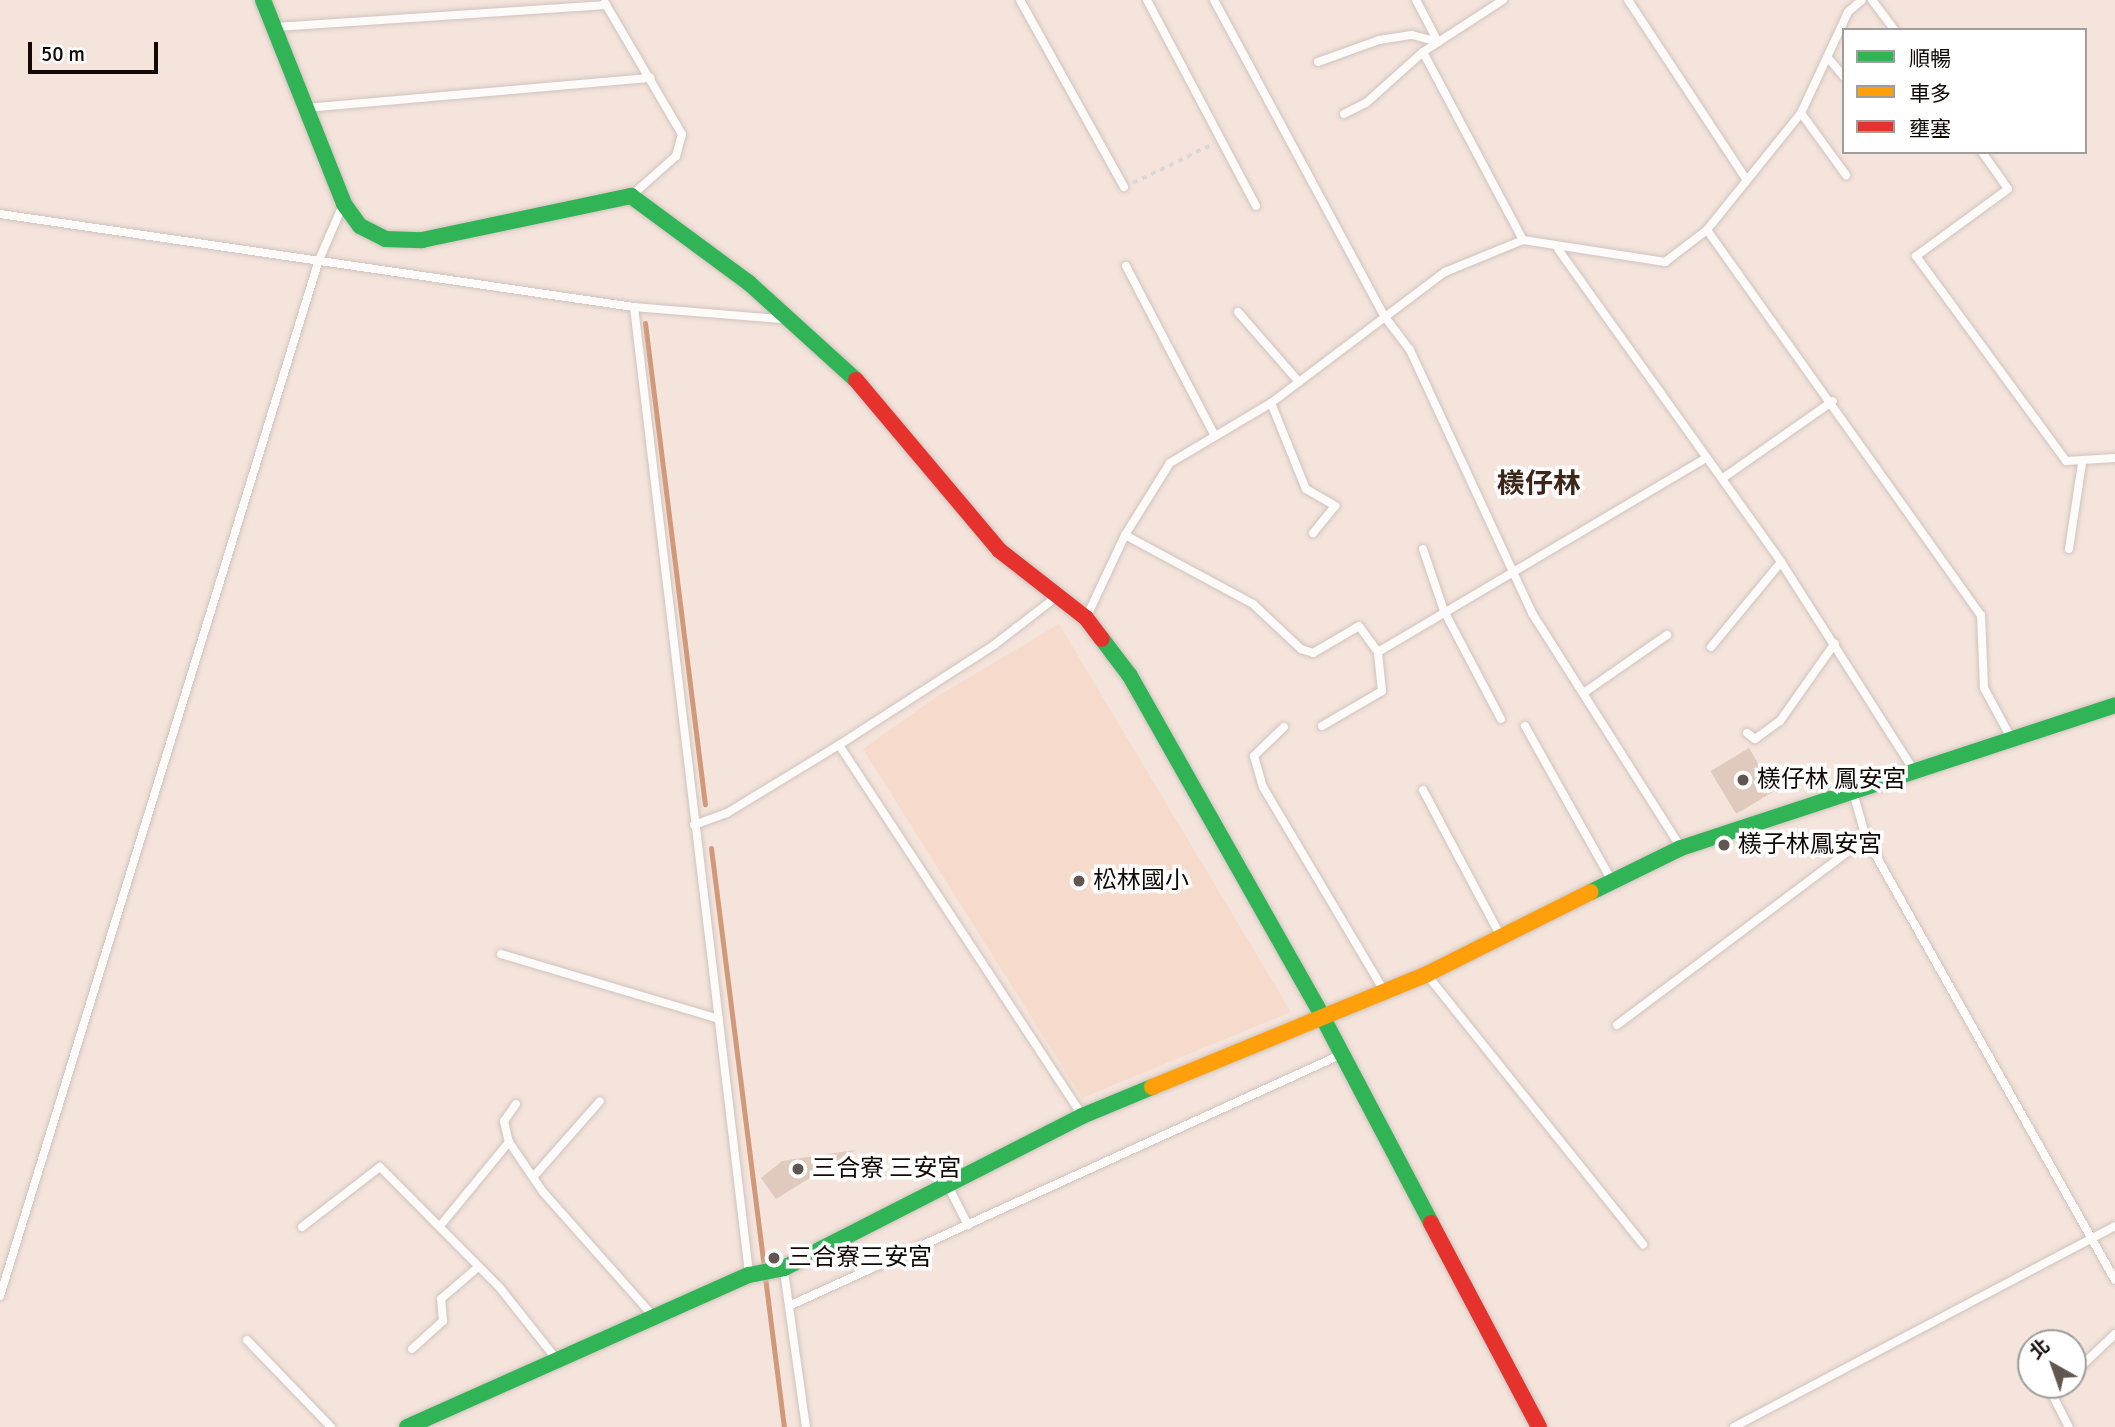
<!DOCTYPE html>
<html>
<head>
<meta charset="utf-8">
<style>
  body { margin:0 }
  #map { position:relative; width:2115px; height:1427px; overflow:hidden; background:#f4e4dc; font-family:Signika,"Noto Sans TC",sans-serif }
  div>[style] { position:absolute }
  .built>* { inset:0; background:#f6dbcc }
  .stream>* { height:5px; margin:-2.5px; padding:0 2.5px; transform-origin:2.5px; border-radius:2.5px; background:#d19979 }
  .building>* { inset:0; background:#e0cabd; transform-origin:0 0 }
  .path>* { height:3.5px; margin-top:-1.75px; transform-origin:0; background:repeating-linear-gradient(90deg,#dcd7d5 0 5px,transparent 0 10px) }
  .roads { filter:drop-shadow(0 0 2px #d0c3bd) drop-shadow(0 0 2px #d0c3bd) }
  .lane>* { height:8px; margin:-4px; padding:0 4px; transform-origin:4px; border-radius:4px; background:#fdfbfa }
  .fast>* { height:16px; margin:-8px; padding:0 8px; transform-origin:8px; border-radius:8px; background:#30b455 }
  .slow>* { height:16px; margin:-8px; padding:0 8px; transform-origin:8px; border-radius:8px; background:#ff9f0a }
  .jam>* { height:16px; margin:-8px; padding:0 8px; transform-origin:8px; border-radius:8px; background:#e5322d }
  .dots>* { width:19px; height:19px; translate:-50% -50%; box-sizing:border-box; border:4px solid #fff; border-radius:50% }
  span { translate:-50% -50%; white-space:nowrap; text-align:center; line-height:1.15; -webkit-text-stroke:7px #fff; paint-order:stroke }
  .poi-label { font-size:24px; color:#120905 }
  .left { translate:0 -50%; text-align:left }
  .quarter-label { font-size:28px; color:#3d271b; font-weight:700 }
  .legend { position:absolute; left:1842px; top:28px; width:245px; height:126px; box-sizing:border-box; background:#fff; border:2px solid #a09d9b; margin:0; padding:9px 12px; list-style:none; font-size:21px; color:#120905 }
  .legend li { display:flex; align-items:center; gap:14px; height:35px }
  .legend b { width:35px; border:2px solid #a09d9b }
  .north { position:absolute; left:2017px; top:1329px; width:70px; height:70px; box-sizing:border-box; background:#fff; border:2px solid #a09d9b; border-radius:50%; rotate:320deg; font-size:19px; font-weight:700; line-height:28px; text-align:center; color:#120905 }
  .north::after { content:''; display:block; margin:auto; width:24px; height:32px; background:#615650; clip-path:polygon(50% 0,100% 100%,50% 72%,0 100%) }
  .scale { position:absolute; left:28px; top:42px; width:130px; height:32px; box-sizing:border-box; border:4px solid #120905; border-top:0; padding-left:9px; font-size:21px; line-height:24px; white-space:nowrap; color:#120905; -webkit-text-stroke:5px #fff; paint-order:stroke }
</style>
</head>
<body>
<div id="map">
  <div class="built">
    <div style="clip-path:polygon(1059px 624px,1291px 1012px,1082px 1098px,863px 749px,936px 697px)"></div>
  </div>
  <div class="stream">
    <div style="left:645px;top:323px;width:485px;rotate:82.9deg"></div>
    <div style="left:711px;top:848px;width:423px;rotate:82.8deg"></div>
    <div style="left:765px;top:1277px;width:151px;rotate:82.8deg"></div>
  </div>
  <div class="building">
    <div style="left:1749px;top:748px;width:50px;height:45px;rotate:59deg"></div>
    <div style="clip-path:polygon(855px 1150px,776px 1199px,761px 1178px,782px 1161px)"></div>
  </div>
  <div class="path">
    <div style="left:1133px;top:183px;width:87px;rotate:-26deg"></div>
  </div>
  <div class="roads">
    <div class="lane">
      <div style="left:1020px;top:0;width:214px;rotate:60.9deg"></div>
      <div style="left:1147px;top:0;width:233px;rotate:62.1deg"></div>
      <div style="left:1214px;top:0;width:360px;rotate:61.7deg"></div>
      <div style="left:1385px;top:317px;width:41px;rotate:52.9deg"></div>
      <div style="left:1410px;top:350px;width:290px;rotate:65.1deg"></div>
      <div style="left:1532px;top:613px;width:278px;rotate:57.6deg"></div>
      <div style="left:1503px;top:0;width:95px;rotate:147deg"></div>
      <div style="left:1423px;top:52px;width:213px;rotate:62deg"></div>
      <div style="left:1628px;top:0;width:214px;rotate:56.6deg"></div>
      <div style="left:1872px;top:0;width:38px;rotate:53deg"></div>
      <div style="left:605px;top:3px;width:152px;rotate:59.6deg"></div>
      <div style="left:682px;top:134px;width:23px;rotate:105deg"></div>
      <div style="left:676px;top:156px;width:59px;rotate:138.4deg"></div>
      <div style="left:276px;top:27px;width:331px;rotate:-3.8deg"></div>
      <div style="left:1829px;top:59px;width:23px;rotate:50deg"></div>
      <div style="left:1318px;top:62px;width:65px;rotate:-19.8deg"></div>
      <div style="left:1379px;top:40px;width:33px;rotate:-9deg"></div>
      <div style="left:1412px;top:35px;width:27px;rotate:15deg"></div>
      <div style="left:1438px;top:42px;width:47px;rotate:-117.6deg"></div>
      <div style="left:307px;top:108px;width:345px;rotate:-5deg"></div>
      <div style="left:1801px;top:113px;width:77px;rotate:54deg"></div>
      <div style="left:1344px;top:114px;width:25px;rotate:-27deg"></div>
      <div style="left:1366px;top:103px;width:76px;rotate:-41.8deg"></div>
      <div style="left:1982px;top:152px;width:45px;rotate:54.9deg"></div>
      <div style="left:2008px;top:189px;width:114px;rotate:143.9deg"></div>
      <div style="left:1916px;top:256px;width:254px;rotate:53.8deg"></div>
      <div style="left:2066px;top:461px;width:49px;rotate:-3.5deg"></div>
      <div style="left:0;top:214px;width:641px;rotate:8.35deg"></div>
      <div style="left:634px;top:307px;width:147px;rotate:4.7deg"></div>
      <div style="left:1707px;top:230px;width:473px;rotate:54.6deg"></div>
      <div style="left:1981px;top:615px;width:73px;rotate:87.6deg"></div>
      <div style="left:1984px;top:688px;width:57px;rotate:61.6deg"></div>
      <div style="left:1558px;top:249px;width:384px;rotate:54.5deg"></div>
      <div style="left:1781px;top:562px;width:246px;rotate:57.5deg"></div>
      <div style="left:1126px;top:266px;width:190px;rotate:62.4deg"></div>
      <div style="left:634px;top:307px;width:973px;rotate:83.21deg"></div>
      <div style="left:1238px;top:312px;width:93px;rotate:48.9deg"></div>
      <div style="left:1271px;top:403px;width:93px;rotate:67.9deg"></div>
      <div style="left:1306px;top:489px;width:34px;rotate:30deg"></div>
      <div style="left:1335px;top:506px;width:35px;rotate:129deg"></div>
      <div style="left:1723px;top:478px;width:134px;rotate:-35deg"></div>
      <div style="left:1125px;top:535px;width:145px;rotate:28.3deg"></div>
      <div style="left:1253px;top:604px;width:66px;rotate:43.2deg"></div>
      <div style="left:1301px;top:649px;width:13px;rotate:18deg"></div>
      <div style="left:1313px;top:653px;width:53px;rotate:-30.4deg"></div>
      <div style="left:1359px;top:626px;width:32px;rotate:54deg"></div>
      <div style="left:1378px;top:652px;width:377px;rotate:-30.6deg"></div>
      <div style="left:1423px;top:549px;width:65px;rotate:71.3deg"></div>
      <div style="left:1444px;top:611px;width:122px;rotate:62.2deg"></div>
      <div style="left:2069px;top:549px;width:87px;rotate:-81.4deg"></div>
      <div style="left:1086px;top:618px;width:92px;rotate:-64.8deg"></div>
      <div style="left:1125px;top:535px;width:85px;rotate:-58deg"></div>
      <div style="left:1170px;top:463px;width:117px;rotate:-30.7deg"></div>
      <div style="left:1271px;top:403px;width:218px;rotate:-37deg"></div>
      <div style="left:1445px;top:272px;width:84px;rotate:-22.3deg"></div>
      <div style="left:1523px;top:240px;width:144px;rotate:8.8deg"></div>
      <div style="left:1665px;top:262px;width:53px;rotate:-37.3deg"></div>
      <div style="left:1707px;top:230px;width:150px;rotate:-51.2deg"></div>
      <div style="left:1801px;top:113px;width:111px;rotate:-65deg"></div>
      <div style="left:1848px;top:12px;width:18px;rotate:-41deg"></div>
      <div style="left:1711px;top:647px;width:110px;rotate:-50.5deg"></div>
      <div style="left:1585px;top:692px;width:100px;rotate:-34.8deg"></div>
      <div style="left:1322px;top:726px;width:69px;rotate:-30.3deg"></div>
      <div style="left:1382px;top:691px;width:39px;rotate:-96deg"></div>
      <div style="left:1525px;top:726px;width:178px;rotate:60.7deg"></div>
      <div style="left:1284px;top:727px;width:42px;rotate:136deg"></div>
      <div style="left:1254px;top:756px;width:32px;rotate:74deg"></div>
      <div style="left:1263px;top:787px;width:237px;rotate:59.3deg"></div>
      <div style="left:1747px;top:733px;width:10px;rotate:37deg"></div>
      <div style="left:1755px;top:739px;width:31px;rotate:-36deg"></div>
      <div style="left:1780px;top:721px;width:95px;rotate:-54.8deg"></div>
      <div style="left:839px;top:745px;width:441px;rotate:56.7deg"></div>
      <div style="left:1423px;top:790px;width:164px;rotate:62deg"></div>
      <div style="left:1853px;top:792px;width:48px;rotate:74.2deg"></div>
      <div style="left:1866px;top:838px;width:507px;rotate:60.61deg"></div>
      <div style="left:694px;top:825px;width:35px;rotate:-20deg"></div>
      <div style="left:727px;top:813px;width:131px;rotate:-31.3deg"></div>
      <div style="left:839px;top:745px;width:184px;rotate:-32.8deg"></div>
      <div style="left:994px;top:645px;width:78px;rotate:-37.7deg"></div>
      <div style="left:501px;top:954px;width:227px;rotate:16.6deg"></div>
      <div style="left:1428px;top:976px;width:344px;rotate:51.3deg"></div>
      <div style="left:1617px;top:1025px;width:311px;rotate:-36.9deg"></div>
      <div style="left:516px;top:1104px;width:21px;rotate:125deg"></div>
      <div style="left:504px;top:1121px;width:22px;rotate:77deg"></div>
      <div style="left:509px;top:1142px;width:60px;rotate:55.8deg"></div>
      <div style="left:543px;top:1192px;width:167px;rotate:48.4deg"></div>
      <div style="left:535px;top:1175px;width:98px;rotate:-48.7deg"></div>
      <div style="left:948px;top:1186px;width:44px;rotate:62.9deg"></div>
      <div style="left:440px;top:1226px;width:109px;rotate:-50.6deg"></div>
      <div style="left:302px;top:1227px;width:98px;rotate:-37.6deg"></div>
      <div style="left:380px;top:1167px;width:170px;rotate:45.2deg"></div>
      <div style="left:500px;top:1288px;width:92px;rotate:51.6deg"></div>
      <div style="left:784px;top:1271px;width:158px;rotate:82deg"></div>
      <div style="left:0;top:1296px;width:1084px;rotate:-72.89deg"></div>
      <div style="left:319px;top:260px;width:58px;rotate:-66.5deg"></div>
      <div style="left:791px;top:1305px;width:603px;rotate:-24.48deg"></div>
      <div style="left:247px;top:1340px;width:121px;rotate:46deg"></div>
      <div style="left:412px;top:1349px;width:42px;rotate:-42.1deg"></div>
      <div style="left:443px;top:1321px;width:22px;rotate:-95deg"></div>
      <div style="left:441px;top:1299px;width:49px;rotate:-40.9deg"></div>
      <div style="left:2073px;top:1374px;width:58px;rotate:-43.6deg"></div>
      <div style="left:2061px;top:1385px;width:13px;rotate:135deg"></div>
      <div style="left:2052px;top:1394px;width:37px;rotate:63deg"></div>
      <div style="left:1734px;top:1427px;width:431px;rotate:-27.8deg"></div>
    </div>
    <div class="fast">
      <div style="left:263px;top:0;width:219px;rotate:68.3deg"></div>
      <div style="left:344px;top:204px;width:27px;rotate:54deg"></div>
      <div style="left:360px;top:226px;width:28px;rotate:27deg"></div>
      <div style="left:385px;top:239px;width:37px;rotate:2deg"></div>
      <div style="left:422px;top:240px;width:214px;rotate:-11.9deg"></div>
      <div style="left:631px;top:196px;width:147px;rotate:36.4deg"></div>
      <div style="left:749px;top:283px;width:144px;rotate:42.2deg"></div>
      <div style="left:1102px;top:639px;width:46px;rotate:52.9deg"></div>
      <div style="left:1130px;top:676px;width:390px;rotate:60.5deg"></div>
      <div style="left:1322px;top:1016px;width:234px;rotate:62.2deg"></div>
      <div style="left:1591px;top:892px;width:100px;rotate:-26.1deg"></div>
      <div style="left:1681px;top:848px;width:457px;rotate:-18.2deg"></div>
      <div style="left:407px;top:1427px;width:374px;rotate:-24deg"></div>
      <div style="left:749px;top:1275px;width:36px;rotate:-11deg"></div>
      <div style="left:784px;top:1268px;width:335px;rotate:-27deg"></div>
      <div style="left:1082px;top:1116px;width:76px;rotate:-22.5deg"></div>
    </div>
    <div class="slow">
      <div style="left:1152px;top:1087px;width:297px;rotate:-22.3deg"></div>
      <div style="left:1427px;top:974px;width:183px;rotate:-26.6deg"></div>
    </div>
    <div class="jam">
      <div style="left:856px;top:380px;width:222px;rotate:49.9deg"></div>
      <div style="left:999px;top:550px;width:110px;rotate:38deg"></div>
      <div style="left:1086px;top:618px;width:26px;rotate:53deg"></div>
      <div style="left:1431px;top:1223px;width:231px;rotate:62.1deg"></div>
    </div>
  </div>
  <div class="dots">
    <div style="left:1743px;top:780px;background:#615650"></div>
    <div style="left:1724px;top:845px;background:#615650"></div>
    <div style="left:1079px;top:881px;background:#615650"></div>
    <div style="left:798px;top:1169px;background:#615650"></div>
    <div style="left:774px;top:1258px;background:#615650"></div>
  </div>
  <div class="poi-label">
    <span class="left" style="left:1757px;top:780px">檨仔林 鳳安宮</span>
    <span class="left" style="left:1738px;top:845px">檨子林鳳安宮</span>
    <span class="left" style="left:1093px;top:881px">松林國小</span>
    <span class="left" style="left:812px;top:1169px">三合寮 三安宮</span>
    <span class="left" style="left:788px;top:1258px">三合寮三安宮</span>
  </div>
  <div class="quarter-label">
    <span style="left:1539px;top:484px">檨仔林</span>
  </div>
  <ul class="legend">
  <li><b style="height:9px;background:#30b455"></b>順暢</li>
  <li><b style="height:9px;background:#ff9f0a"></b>車多</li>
  <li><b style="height:9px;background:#e5322d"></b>壅塞</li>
  </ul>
  <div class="north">北</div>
  <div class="scale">50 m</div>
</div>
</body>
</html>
